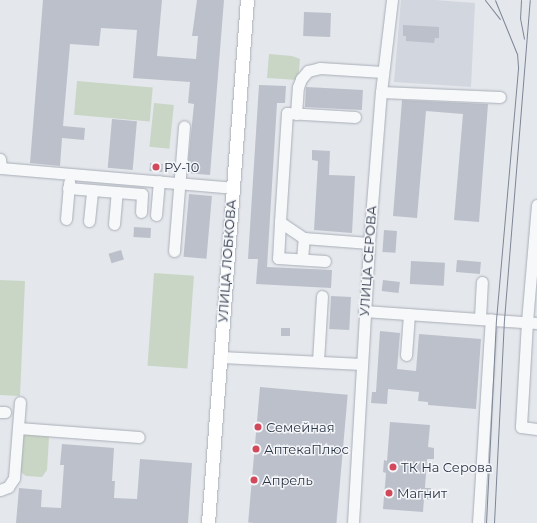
<!DOCTYPE html>
<html>
<head>
<meta charset="utf-8">
<style>
  body { margin:0 }
  #map { position:relative; width:537px; height:523px; overflow:hidden; background:#e4e7ec; font-family:Montserrat,sans-serif }
  div>[style] { position:absolute }
  .built>* { inset:0; background:#d2d6de }
  .green>* { inset:0; background:#c9d6c5; transform-origin:0 0 }
  .building>* { inset:0; background:#bbc0ca; transform-origin:0 0 }
  .roads { filter:drop-shadow(0 0 1px #a9aeb7) drop-shadow(0 0 1px #a9aeb7) }
  .minor>* { height:11px; margin:-5.5px; padding:0 5.5px; transform-origin:5.5px; border-radius:5.5px; background:#f7f8fa }
  .major>* { height:13px; margin:-6.5px; padding:0 6.5px; transform-origin:6.5px; border-radius:6.5px; background:#fff }
  .tram>* { height:1px; margin:-0.5px; padding:0 0.5px; transform-origin:0.5px; border-radius:0.5px; background:#7d8696 }
  .dots>* { width:11px; height:11px; translate:-50% -50%; box-sizing:border-box; border:2px solid #f4f6f9; border-radius:50% }
  span { translate:-50% -50%; white-space:nowrap; text-align:center; line-height:1.15; -webkit-text-stroke:3px #f4f6f9; paint-order:stroke }
  .poi-label { font-size:13px; color:#2b3445 }
  .left { translate:0 -50%; text-align:left }
  .street-label { font-size:13px; color:#2b3445 }
</style>
</head>
<body>
<div id="map">
  <div class="built">
    <div style="clip-path:polygon(401px 0,435px 0,475px 3px,471px 87px,394px 82px)"></div>
  </div>
  <div class="green">
    <div style="clip-path:polygon(269px 54px,292px 56px,300px 59px,298px 80px,267px 78px)"></div>
    <div style="left:77px;top:81px;width:76px;height:34px;rotate:5deg"></div>
    <div style="left:154px;top:103px;width:20px;height:44px;rotate:6deg"></div>
    <div style="left:154px;top:273px;width:40px;height:93px;rotate:4deg"></div>
    <div style="clip-path:polygon(0 280px,25px 281px,20px 396px,0 395px)"></div>
    <div style="clip-path:polygon(24px 433px,48px 435px,49px 438px,47px 470px,42px 477px,26px 476px,19px 471px,22px 436px)"></div>
  </div>
  <div class="building">
    <div style="clip-path:polygon(43px 0,162px 0,157px 56px,196px 59px,198px 36px,192px 36px,197px 0,224px 0,210px 175px,187px 173px,194px 104px,188px 103px,190px 82px,133px 78px,137px 30px,101px 28px,99px 46px,70px 44px,63px 126px,85px 128px,84px 140px,62px 138px,60px 166px,30px 163px)"></div>
    <div style="left:304px;top:12px;width:27px;height:24px;rotate:2deg"></div>
    <div style="clip-path:polygon(403px 25px,439px 27px,439px 38px,435px 38px,434px 43px,406px 41px,406px 36px,403px 36px)"></div>
    <div style="clip-path:polygon(259px 85px,286px 86px,285px 103px,277px 103px,267px 267px,332px 270px,331px 288px,256px 284px,258px 259px,248px 259px)"></div>
    <div style="left:306px;top:87px;width:57px;height:20px;rotate:3deg"></div>
    <div style="clip-path:polygon(402px 100px,488px 104px,479px 222px,454px 220px,463px 114px,426px 111px,417px 218px,393px 216px)"></div>
    <div style="left:112px;top:119px;width:25px;height:49px;rotate:5deg"></div>
    <div style="clip-path:polygon(312px 150px,330px 151px,329px 175px,355px 176px,352px 233px,314px 230px,318px 161px,312px 160px)"></div>
    <div style="left:150px;top:163px;width:13px;height:8px;rotate:4deg"></div>
    <div style="left:189px;top:194px;width:23px;height:63px;rotate:5deg"></div>
    <div style="left:134px;top:227px;width:17px;height:10px;rotate:3deg"></div>
    <div style="left:384px;top:230px;width:13px;height:22px;rotate:4deg"></div>
    <div style="left:121px;top:250px;width:10px;height:13px;rotate:73deg"></div>
    <div style="left:457px;top:260px;width:24px;height:12px;rotate:5deg"></div>
    <div style="left:411px;top:261px;width:34px;height:23px;rotate:3deg"></div>
    <div style="left:383px;top:280px;width:17px;height:11px;rotate:7deg"></div>
    <div style="left:331px;top:296px;width:20px;height:33px;rotate:3deg"></div>
    <div style="left:281px;top:328px;width:9px;height:8px"></div>
    <div style="clip-path:polygon(380px 331px,400px 333px,397px 369px,416px 371px,419px 334px,481px 339px,476px 409px,428px 405px,428px 402px,418px 401px,419px 392px,388px 389px,387px 404px,371px 403px,372px 392px,376px 392px)"></div>
    <div style="left:260px;top:387px;width:88px;height:136px;rotate:5deg"></div>
    <div style="clip-path:polygon(390px 422px,430px 425px,428px 447px,434px 448px,434px 459px,427px 459px,425px 488px,431px 488px,431px 500px,424px 499px,423px 512px,383px 509px,386px 473px,383px 472px,384px 460px,387px 461px)"></div>
    <div style="clip-path:polygon(62px 444px,114px 448px,112px 481px,115px 481px,114px 498px,137px 499px,140px 459px,192px 463px,188px 523px,16px 523px,19px 488px,42px 490px,41px 507px,61px 508px,64px 465px,60px 465px)"></div>
  </div>
  <div class="roads">
    <div class="minor">
      <div style="left:381px;top:92px;width:119px;rotate:2.4deg"></div>
      <div style="left:296px;top:114px;width:27px;rotate:-86deg"></div>
      <div style="left:298px;top:87px;width:9px;rotate:-69deg"></div>
      <div style="left:301px;top:79px;width:11px;rotate:-49deg"></div>
      <div style="left:308px;top:71px;width:12px;rotate:-14deg"></div>
      <div style="left:320px;top:68px;width:63px;rotate:3.6deg"></div>
      <div style="left:355px;top:117px;width:68px;rotate:-176.6deg"></div>
      <div style="left:287px;top:113px;width:109px;rotate:93.7deg"></div>
      <div style="left:280px;top:222px;width:29px;rotate:34deg"></div>
      <div style="left:304px;top:238px;width:65px;rotate:4.4deg"></div>
      <div style="left:0;top:159px;width:9px;rotate:84deg"></div>
      <div style="left:1px;top:168px;width:232px;rotate:4.9deg"></div>
      <div style="left:68px;top:188px;width:74px;rotate:4.6deg"></div>
      <div style="left:142px;top:194px;width:18px;rotate:93deg"></div>
      <div style="left:537px;top:205px;width:117px;rotate:94.9deg"></div>
      <div style="left:527px;top:322px;width:105px;rotate:93.3deg"></div>
      <div style="left:521px;top:427px;width:16px;rotate:7deg"></div>
      <div style="left:156px;top:215px;width:34px;rotate:-85deg"></div>
      <div style="left:66px;top:219px;width:37px;rotate:-85deg"></div>
      <div style="left:89px;top:221px;width:31px;rotate:-84deg"></div>
      <div style="left:280px;top:222px;width:36px;rotate:93deg"></div>
      <div style="left:278px;top:258px;width:47px;rotate:3.7deg"></div>
      <div style="left:114px;top:224px;width:32px;rotate:-85deg"></div>
      <div style="left:174px;top:251px;width:125px;rotate:-85.4deg"></div>
      <div style="left:302px;top:259px;width:21px;rotate:-85deg"></div>
      <div style="left:364px;top:311px;width:173px;rotate:4deg"></div>
      <div style="left:480px;top:318px;width:36px;rotate:-87deg"></div>
      <div style="left:406px;top:355px;width:41px;rotate:-85.8deg"></div>
      <div style="left:221px;top:357px;width:141px;rotate:2.8deg"></div>
      <div style="left:318px;top:361px;width:65px;rotate:-86.5deg"></div>
      <div style="left:0;top:412px;width:5px"></div>
      <div style="left:18px;top:428px;width:121px;rotate:4.3deg"></div>
      <div style="left:0;top:490px;width:9px;rotate:-21deg"></div>
      <div style="left:8px;top:487px;width:11px;rotate:-56deg"></div>
      <div style="left:14px;top:478px;width:76px;rotate:-85.5deg"></div>
      <div style="left:353px;top:523px;width:280px;rotate:-86.7deg"></div>
      <div style="left:369px;top:243px;width:151px;rotate:-85.5deg"></div>
      <div style="left:381px;top:92px;width:93px;rotate:-83.2deg"></div>
      <div style="left:478px;top:523px;width:204px;rotate:-86.4deg"></div>
    </div>
    <div class="major">
      <div style="left:208px;top:523px;width:524px;rotate:-85.74deg"></div>
    </div>
  </div>
  <div class="tram">
    <div style="left:485px;top:0;width:24px;rotate:52deg"></div>
    <div style="left:521px;top:0;width:18px;rotate:93deg"></div>
    <div style="left:520px;top:18px;width:21px;rotate:79deg"></div>
    <div style="left:486px;top:523px;width:203px;rotate:-87.2deg"></div>
    <div style="left:496px;top:320px;width:254px;rotate:-85deg"></div>
    <div style="left:518px;top:67px;width:13px;rotate:-94deg"></div>
    <div style="left:517px;top:54px;width:58px;rotate:-112.2deg"></div>
    <div style="left:494px;top:523px;width:203px;rotate:-87.2deg"></div>
    <div style="left:504px;top:320px;width:321px;rotate:-85.4deg"></div>
  </div>
  <div class="dots">
    <div style="left:156px;top:167px;background:#d1495b"></div>
    <div style="left:258px;top:427px;background:#d1495b"></div>
    <div style="left:256px;top:449px;background:#d1495b"></div>
    <div style="left:393px;top:467px;background:#d1495b"></div>
    <div style="left:254px;top:480px;background:#d1495b"></div>
    <div style="left:389px;top:493px;background:#d1495b"></div>
  </div>
  <div class="poi-label">
    <span class="left" style="left:164px;top:167px">РУ-10</span>
    <span class="left" style="left:266px;top:427px">Семейная</span>
    <span class="left" style="left:264px;top:449px">АптекаПлюс</span>
    <span class="left" style="left:401px;top:467px">ТК На Серова</span>
    <span class="left" style="left:262px;top:480px">Апрель</span>
    <span class="left" style="left:397px;top:493px">Магнит</span>
  </div>
  <div class="street-label">
    <span style="left:227px;top:261px;rotate:-86deg">УЛИЦА ЛОБКОВА</span>
    <span style="left:368px;top:261px;rotate:-86deg">УЛИЦА СЕРОВА</span>
  </div>
</div>
</body>
</html>
